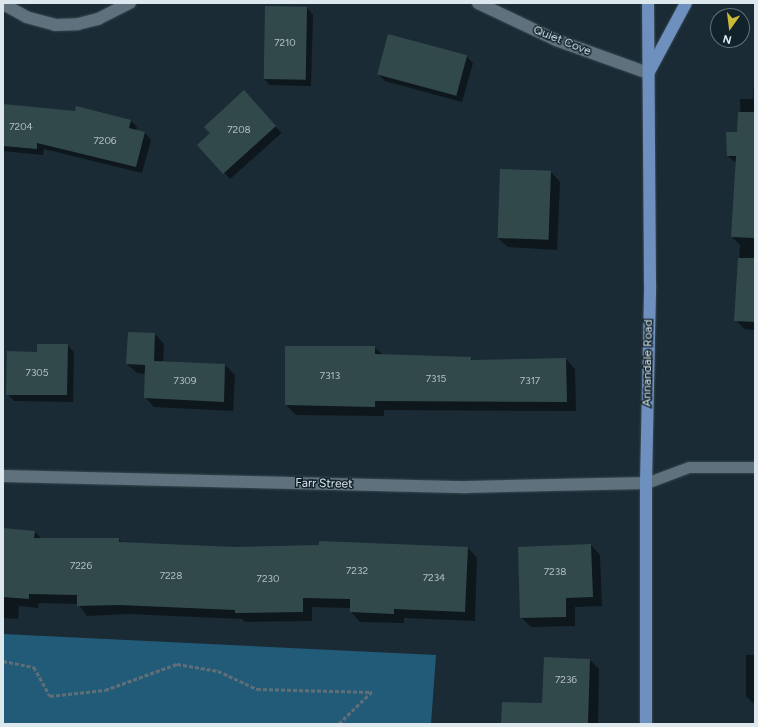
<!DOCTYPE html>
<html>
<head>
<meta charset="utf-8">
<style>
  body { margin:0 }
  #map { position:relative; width:758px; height:727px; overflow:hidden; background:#1a2b35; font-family:Figtree,sans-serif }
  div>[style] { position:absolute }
  .forest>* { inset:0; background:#225b77 }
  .shadow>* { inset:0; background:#0007; transform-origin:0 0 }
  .building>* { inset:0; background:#32494c; transform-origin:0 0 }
  .path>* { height:2.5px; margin-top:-1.25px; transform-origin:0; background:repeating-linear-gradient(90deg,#606f77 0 4px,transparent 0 6px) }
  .roads { filter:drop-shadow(0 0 1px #38474e) drop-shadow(0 0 1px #38474e) }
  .lane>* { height:11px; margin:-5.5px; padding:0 5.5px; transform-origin:5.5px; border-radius:5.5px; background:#5e717c }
  .street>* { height:12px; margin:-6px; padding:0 6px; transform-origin:6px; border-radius:6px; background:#5e717c }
  .primary>* { height:12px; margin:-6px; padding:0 6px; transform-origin:6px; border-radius:6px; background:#6e90be }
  span { translate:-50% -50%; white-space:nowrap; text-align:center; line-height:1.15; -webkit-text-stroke:3px #11222b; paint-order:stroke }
  .number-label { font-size:10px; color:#b2c0c6 }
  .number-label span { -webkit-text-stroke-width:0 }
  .street-label { font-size:12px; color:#dde8ee }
  .frame { position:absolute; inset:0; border:4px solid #dde8ee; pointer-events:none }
  .north { position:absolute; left:710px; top:8px; width:40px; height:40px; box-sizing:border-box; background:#11222b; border:1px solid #637179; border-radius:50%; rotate:194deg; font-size:11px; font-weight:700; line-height:16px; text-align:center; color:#dde8ee }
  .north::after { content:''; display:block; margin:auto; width:14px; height:18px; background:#caba3a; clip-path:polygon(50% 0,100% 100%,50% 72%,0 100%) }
</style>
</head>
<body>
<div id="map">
  <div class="forest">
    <div style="clip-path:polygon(3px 634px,436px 655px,431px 724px,3px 724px)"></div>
  </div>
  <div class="shadow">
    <div style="clip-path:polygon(307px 8px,313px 15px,311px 86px,270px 85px,263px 78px)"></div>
    <div style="clip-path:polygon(466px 56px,473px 63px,462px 102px,385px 81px,378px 74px)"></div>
    <div style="clip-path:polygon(755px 63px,755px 330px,744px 329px,736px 320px,740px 245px,732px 237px,736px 163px,728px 156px,741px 133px,740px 99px,753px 99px)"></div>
    <div style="left:250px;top:98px;width:47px;height:69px;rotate:48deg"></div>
    <div style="clip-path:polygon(3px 105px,131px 121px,137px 127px,136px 131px,145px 133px,151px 140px,142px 173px,44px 149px,43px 155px,3px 151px)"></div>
    <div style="clip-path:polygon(551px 172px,560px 182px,557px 250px,508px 247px,498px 238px)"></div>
    <div style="clip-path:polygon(155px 334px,164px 344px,163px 363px,225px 365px,235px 375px,233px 411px,154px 407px,145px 397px,146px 374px,137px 373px,127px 364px)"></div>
    <div style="clip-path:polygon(67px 345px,74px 352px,73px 402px,14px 401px,7px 394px,38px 353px)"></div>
    <div style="clip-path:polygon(286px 347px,374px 347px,383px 355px,470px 358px,474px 361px,566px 359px,575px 369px,576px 411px,384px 410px,384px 416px,296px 415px,286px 405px)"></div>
    <div style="clip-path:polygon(3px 529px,35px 532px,42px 539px,119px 539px,123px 544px,234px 548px,468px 548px,477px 558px,475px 621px,404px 618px,404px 623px,360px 622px,351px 612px,351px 608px,312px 607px,312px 621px,245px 622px,242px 619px,129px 614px,87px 616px,78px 604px,39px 603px,38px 608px,19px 606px,18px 619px,3px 618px)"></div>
    <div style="clip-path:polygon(591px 545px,600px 555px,602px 606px,575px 607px,575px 626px,531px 627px,521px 617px)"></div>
    <div style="clip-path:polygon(746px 655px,755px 655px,755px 705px,746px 696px)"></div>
    <div style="clip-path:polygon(590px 660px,599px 669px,598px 724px,502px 724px,543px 704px)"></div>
  </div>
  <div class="building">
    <div style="left:265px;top:6px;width:42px;height:73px;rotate:1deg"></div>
    <div style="left:388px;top:34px;width:82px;height:42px;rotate:15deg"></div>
    <div style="clip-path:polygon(244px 90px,276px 126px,223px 174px,197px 145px,210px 133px,204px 127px)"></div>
    <div style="clip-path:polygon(3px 104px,75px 111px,76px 106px,131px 120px,129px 128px,145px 132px,136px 167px,37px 143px,37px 149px,3px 146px)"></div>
    <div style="clip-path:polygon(738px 112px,755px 112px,755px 238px,731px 237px,736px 156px,727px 156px,726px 132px,737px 132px)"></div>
    <div style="left:500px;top:169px;width:51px;height:69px;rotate:2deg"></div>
    <div style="clip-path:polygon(738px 258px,755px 258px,755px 322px,734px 321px)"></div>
    <div style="clip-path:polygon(128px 332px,155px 333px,154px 361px,225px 364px,224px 402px,144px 398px,145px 365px,126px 364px)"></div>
    <div style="clip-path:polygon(37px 344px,68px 344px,67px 395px,6px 395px,7px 351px,37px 352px)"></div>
    <div style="clip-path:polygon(285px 346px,375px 346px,375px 354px,471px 357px,471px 360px,566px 358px,567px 402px,375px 401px,375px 407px,285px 405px)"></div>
    <div style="clip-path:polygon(3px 528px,35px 531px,34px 538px,119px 538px,119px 542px,234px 547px,319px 545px,319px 541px,468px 547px,465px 612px,394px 609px,394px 614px,350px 612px,350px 599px,303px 598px,303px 612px,235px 613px,235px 610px,119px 605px,77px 606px,77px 595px,29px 594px,29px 599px,3px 597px)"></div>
    <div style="clip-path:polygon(591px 544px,593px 597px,566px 598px,566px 617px,520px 618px,518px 547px)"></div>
    <div style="clip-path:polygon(544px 657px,590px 659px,588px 724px,501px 724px,502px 702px,542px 703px)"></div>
  </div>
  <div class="path">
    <div style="left:3px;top:661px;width:32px;rotate:11deg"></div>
    <div style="left:34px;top:667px;width:33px;rotate:61deg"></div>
    <div style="left:50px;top:696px;width:55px;rotate:-6.2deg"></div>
    <div style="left:105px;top:690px;width:77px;rotate:-19.9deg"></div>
    <div style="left:177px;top:664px;width:42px;rotate:9.7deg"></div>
    <div style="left:218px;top:671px;width:43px;rotate:24.8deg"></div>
    <div style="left:257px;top:689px;width:115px;rotate:1.5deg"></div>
    <div style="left:372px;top:692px;width:46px;rotate:135.9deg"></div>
  </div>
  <div class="roads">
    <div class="lane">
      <div style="left:646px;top:483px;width:46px;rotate:-20.4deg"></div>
      <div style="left:689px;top:467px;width:66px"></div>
    </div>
    <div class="street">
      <div style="left:478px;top:3px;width:86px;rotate:25.4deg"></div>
      <div style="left:556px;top:40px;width:98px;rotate:19.7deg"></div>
      <div style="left:3px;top:4px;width:26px;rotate:29deg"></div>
      <div style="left:26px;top:17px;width:30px;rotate:15deg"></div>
      <div style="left:55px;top:25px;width:23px;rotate:-2deg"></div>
      <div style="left:78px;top:24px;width:21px;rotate:-14deg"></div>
      <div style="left:98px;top:19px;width:36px;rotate:-27deg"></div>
      <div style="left:3px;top:476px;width:464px;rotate:1.4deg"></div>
      <div style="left:467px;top:487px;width:179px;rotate:-1.3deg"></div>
    </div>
    <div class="primary">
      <div style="left:649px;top:72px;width:78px;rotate:-61.8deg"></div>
      <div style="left:646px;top:724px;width:241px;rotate:-90deg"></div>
      <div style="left:646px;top:483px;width:199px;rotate:-88.8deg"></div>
      <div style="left:650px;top:284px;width:281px;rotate:-90.4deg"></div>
    </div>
  </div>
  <div class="number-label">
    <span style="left:285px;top:43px">7210</span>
    <span style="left:21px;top:127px">7204</span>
    <span style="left:239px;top:130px">7208</span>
    <span style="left:105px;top:141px">7206</span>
    <span style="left:37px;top:373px">7305</span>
    <span style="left:330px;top:376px">7313</span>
    <span style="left:436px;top:379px">7315</span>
    <span style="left:185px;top:381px">7309</span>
    <span style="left:530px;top:381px">7317</span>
    <span style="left:81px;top:566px">7226</span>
    <span style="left:357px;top:571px">7232</span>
    <span style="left:555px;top:572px">7238</span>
    <span style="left:171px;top:576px">7228</span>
    <span style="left:434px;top:578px">7234</span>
    <span style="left:268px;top:579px">7230</span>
    <span style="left:566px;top:680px">7236</span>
  </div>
  <div class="street-label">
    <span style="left:562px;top:41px;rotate:22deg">Quiet Cove</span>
    <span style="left:648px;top:363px;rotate:-89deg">Annandale Road</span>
    <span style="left:324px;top:484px;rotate:1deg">Farr Street</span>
  </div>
  <div class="frame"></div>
  <div class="north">N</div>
</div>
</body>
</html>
